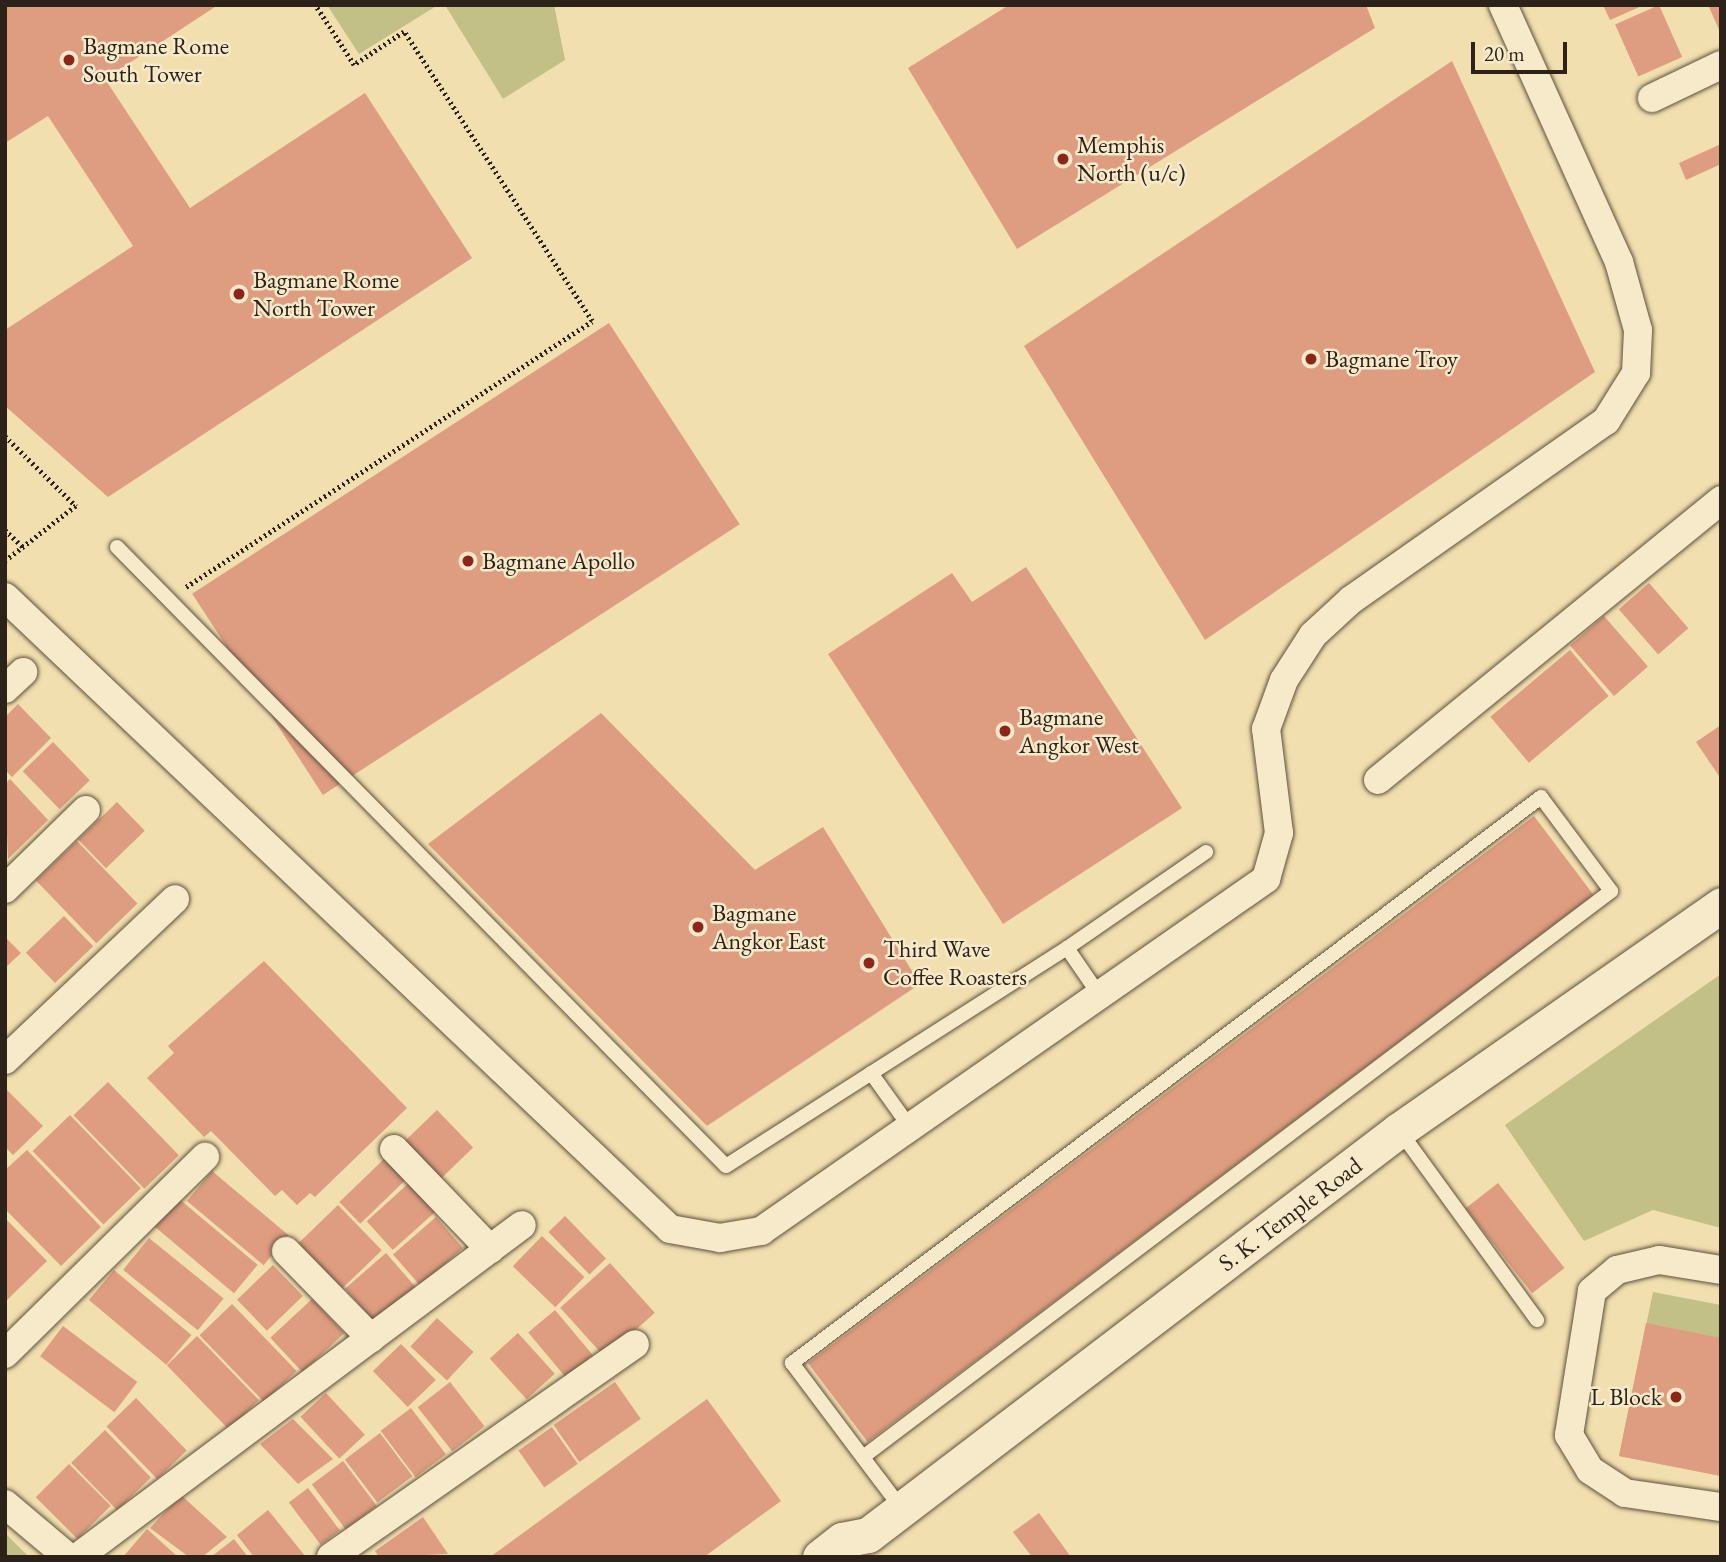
<!DOCTYPE html>
<html>
<head>
<meta charset="utf-8">
<style>
  body { margin:0 }
  #map { position:relative; width:1726px; height:1562px; overflow:hidden; background:#f2dfaf; font-family:"EB Garamond",serif }
  div>[style] { position:absolute }
  .green>* { inset:0; background:#c2c086 }
  .building>* { inset:0; background:#de9c80; transform-origin:0 0 }
  .path>* { height:4.5px; margin-top:-2.25px; transform-origin:0; background:repeating-linear-gradient(90deg,#2d2219 0 2px,transparent 0 5.5px) }
  .roads { filter:drop-shadow(0 0 2px #5e513e) drop-shadow(0 0 2px #5e513e) }
  .service>* { height:14px; margin:-7px; padding:0 7px; transform-origin:7px; border-radius:7px; background:#f7eacb }
  .minor>* { height:28px; margin:-14px; padding:0 14px; transform-origin:14px; border-radius:14px; background:#f7eacb }
  .tertiary>* { height:35px; margin:-17.5px; padding:0 17.5px; transform-origin:17.5px; border-radius:17.5px; background:#f7eacb }
  .dots>* { width:19px; height:19px; translate:-50% -50%; box-sizing:border-box; border:4px solid #f7eacb; border-radius:50% }
  span { translate:-50% -50%; white-space:nowrap; text-align:center; line-height:1.15; -webkit-text-stroke:5px #f7eacb; paint-order:stroke }
  .poi-label { font-size:24px; color:#2d2219 }
  .left { translate:0 -50%; text-align:left }
  .right { translate:-100% -50%; text-align:right }
  .street-label { font-size:24px; color:#2d2219 }
  .frame { position:absolute; inset:0; border:7px solid #2d2219; pointer-events:none }
  .scale { position:absolute; left:1471px; top:42px; width:96px; height:32px; box-sizing:border-box; border:4px solid #2d2219; border-top:0; padding-left:9px; font-size:21px; line-height:24px; white-space:nowrap; color:#2d2219; -webkit-text-stroke:5px #f7eacb; paint-order:stroke }
</style>
</head>
<body>
<div id="map">
  <div class="green">
    <div style="clip-path:polygon(327px 5px,438px 5px,359px 54px)"></div>
    <div style="clip-path:polygon(445px 5px,554px 5px,565px 60px,503px 99px)"></div>
    <div style="clip-path:polygon(1721px 974px,1721px 1228px,1653px 1210px,1584px 1241px,1505px 1125px)"></div>
    <div style="clip-path:polygon(1653px 1292px,1721px 1305px,1721px 1476px,1619px 1456px)"></div>
    <div style="clip-path:polygon(5px 1533px,29px 1557px,5px 1557px)"></div>
  </div>
  <div class="building">
    <div style="clip-path:polygon(5px 5px,218px 5px,105px 79px,190px 208px,365px 93px,472px 258px,108px 497px,5px 406px,5px 330px,133px 246px,48px 116px,5px 143px)"></div>
    <div style="clip-path:polygon(1009px 5px,1366px 5px,1375px 28px,1017px 249px,908px 68px)"></div>
    <div style="clip-path:polygon(1603px 5px,1644px 5px,1610px 20px)"></div>
    <div style="left:1659px;top:5px;width:57px;height:48px;rotate:66deg"></div>
    <div style="clip-path:polygon(1708px 5px,1721px 5px,1721px 34px)"></div>
    <div style="clip-path:polygon(1452px 61px,1595px 372px,1205px 640px,1024px 346px)"></div>
    <div style="clip-path:polygon(1721px 144px,1721px 164px,1686px 180px,1679px 163px)"></div>
    <div style="left:609px;top:323px;width:240px;height:497px;rotate:57deg"></div>
    <div style="clip-path:polygon(1026px 567px,1182px 808px,1003px 924px,828px 654px,952px 573px,972px 602px)"></div>
    <div style="left:1649px;top:583px;width:60px;height:40px;rotate:49deg"></div>
    <div style="left:1604px;top:616px;width:67px;height:45px;rotate:49deg"></div>
    <div style="left:1570px;top:650px;width:60px;height:104px;rotate:50deg"></div>
    <div style="clip-path:polygon(18px 704px,51px 738px,12px 777px,5px 770px,5px 717px)"></div>
    <div style="clip-path:polygon(601px 713px,755px 870px,823px 827px,920px 984px,707px 1126px,428px 844px)"></div>
    <div style="clip-path:polygon(1721px 725px,1721px 779px,1696px 742px)"></div>
    <div style="left:53px;top:742px;width:53px;height:42px;rotate:46deg"></div>
    <div style="clip-path:polygon(10px 779px,48px 820px,8px 859px,5px 784px)"></div>
    <div style="left:117px;top:802px;width:40px;height:54px;rotate:46deg"></div>
    <div style="left:1534px;top:816px;width:99px;height:909px;rotate:53deg"></div>
    <div style="left:77px;top:841px;width:87px;height:57px;rotate:46deg"></div>
    <div style="left:64px;top:916px;width:42px;height:53px;rotate:46deg"></div>
    <div style="clip-path:polygon(5px 937px,21px 953px,5px 968px)"></div>
    <div style="clip-path:polygon(264px 961px,407px 1108px,315px 1197px,310px 1193px,297px 1205px,282px 1190px,275px 1196px,211px 1131px,204px 1137px,147px 1078px,174px 1053px,168px 1046px)"></div>
    <div style="left:108px;top:1082px;width:102px;height:48px;rotate:46deg"></div>
    <div style="clip-path:polygon(5px 1088px,43px 1126px,13px 1155px,5px 1147px)"></div>
    <div style="left:437px;top:1110px;width:52px;height:45px;rotate:46deg"></div>
    <div style="left:70px;top:1115px;width:102px;height:52px;rotate:46deg"></div>
    <div style="clip-path:polygon(27px 1150px,101px 1227px,61px 1266px,5px 1209px,5px 1170px)"></div>
    <div style="left:384px;top:1159px;width:30px;height:62px;rotate:46deg"></div>
    <div style="left:212px;top:1171px;width:100px;height:39px;rotate:40deg"></div>
    <div style="left:409px;top:1183px;width:39px;height:57px;rotate:48deg"></div>
    <div style="left:1498px;top:1183px;width:108px;height:41px;rotate:52deg"></div>
    <div style="left:178px;top:1198px;width:104px;height:37px;rotate:40deg"></div>
    <div style="left:338px;top:1205px;width:63px;height:55px;rotate:46deg"></div>
    <div style="left:565px;top:1216px;width:59px;height:23px;rotate:46deg"></div>
    <div style="left:436px;top:1217px;width:41px;height:57px;rotate:49deg"></div>
    <div style="clip-path:polygon(5px 1218px,47px 1261px,5px 1302px)"></div>
    <div style="left:542px;top:1236px;width:59px;height:42px;rotate:44deg"></div>
    <div style="left:149px;top:1238px;width:96px;height:41px;rotate:39deg"></div>
    <div style="left:386px;top:1253px;width:46px;height:54px;rotate:49deg"></div>
    <div style="left:610px;top:1263px;width:67px;height:67px;rotate:48deg"></div>
    <div style="left:273px;top:1265px;width:43px;height:50px;rotate:46deg"></div>
    <div style="left:114px;top:1270px;width:101px;height:39px;rotate:40deg"></div>
    <div style="left:312px;top:1299px;width:47px;height:57px;rotate:47deg"></div>
    <div style="left:232px;top:1304px;width:93px;height:45px;rotate:46deg"></div>
    <div style="left:555px;top:1310px;width:59px;height:35px;rotate:50deg"></div>
    <div style="left:437px;top:1318px;width:50px;height:39px;rotate:43deg"></div>
    <div style="clip-path:polygon(1646px 1323px,1721px 1338px,1721px 1476px,1619px 1456px)"></div>
    <div style="left:63px;top:1326px;width:93px;height:38px;rotate:37deg"></div>
    <div style="left:518px;top:1333px;width:55px;height:38px;rotate:48deg"></div>
    <div style="left:197px;top:1336px;width:89px;height:42px;rotate:46deg"></div>
    <div style="left:401px;top:1344px;width:50px;height:39px;rotate:46deg"></div>
    <div style="left:450px;top:1382px;width:56px;height:41px;rotate:52deg"></div>
    <div style="left:615px;top:1382px;width:45px;height:75px;rotate:55deg"></div>
    <div style="left:326px;top:1393px;width:57px;height:35px;rotate:47deg"></div>
    <div style="left:136px;top:1398px;width:73px;height:41px;rotate:46deg"></div>
    <div style="clip-path:polygon(707px 1399px,781px 1501px,704px 1557px,490px 1557px)"></div>
    <div style="left:411px;top:1408px;width:58px;height:38px;rotate:53deg"></div>
    <div style="clip-path:polygon(293px 1419px,333px 1459px,298px 1484px,260px 1444px)"></div>
    <div style="left:552px;top:1427px;width:45px;height:41px;rotate:55deg"></div>
    <div style="left:105px;top:1430px;width:66px;height:47px;rotate:46deg"></div>
    <div style="left:380px;top:1433px;width:54px;height:44px;rotate:53deg"></div>
    <div style="left:343px;top:1461px;width:56px;height:39px;rotate:53deg"></div>
    <div style="left:69px;top:1464px;width:59px;height:47px;rotate:45deg"></div>
    <div style="left:308px;top:1488px;width:53px;height:24px;rotate:53deg"></div>
    <div style="clip-path:polygon(181px 1495px,227px 1537px,202px 1557px,189px 1557px,150px 1528px)"></div>
    <div style="clip-path:polygon(268px 1510px,306px 1557px,254px 1557px,237px 1535px)"></div>
    <div style="clip-path:polygon(1039px 1513px,1071px 1557px,1032px 1557px,1013px 1532px)"></div>
    <div style="clip-path:polygon(423px 1517px,448px 1554px,379px 1557px,375px 1551px)"></div>
    <div style="clip-path:polygon(147px 1529px,178px 1557px,123px 1557px)"></div>
    <div style="clip-path:polygon(234px 1539px,248px 1557px,211px 1557px)"></div>
  </div>
  <div class="path">
    <div style="left:5px;top:436px;width:100px;rotate:44.6deg"></div>
    <div style="left:76px;top:506px;width:90px;rotate:142.2deg"></div>
    <div style="left:5px;top:530px;width:25px;rotate:43deg"></div>
    <div style="left:186px;top:587px;width:485px;rotate:-33.2deg"></div>
    <div style="left:592px;top:321px;width:345px;rotate:-123deg"></div>
    <div style="left:404px;top:32px;width:60px;rotate:146.6deg"></div>
    <div style="left:354px;top:65px;width:72px;rotate:-123deg"></div>
  </div>
  <div class="roads">
    <div class="service">
      <div style="left:117px;top:547px;width:868px;rotate:45.47deg"></div>
      <div style="left:726px;top:1166px;width:405px;rotate:-32.6deg"></div>
      <div style="left:1067px;top:948px;width:169px;rotate:-34.6deg"></div>
      <div style="left:1067px;top:948px;width:58px;rotate:55.5deg"></div>
      <div style="left:871px;top:1073px;width:70px;rotate:54.3deg"></div>
      <div style="left:1399px;top:1130px;width:235px;rotate:54deg"></div>
      <div style="left:863px;top:1457px;width:938px;rotate:-37.11deg"></div>
      <div style="left:1611px;top:891px;width:117px;rotate:-126.7deg"></div>
      <div style="left:1541px;top:797px;width:939px;rotate:142.92deg"></div>
      <div style="left:792px;top:1363px;width:146px;rotate:53.1deg"></div>
      <div style="left:880px;top:1480px;width:35px;rotate:53deg"></div>
    </div>
    <div class="minor">
      <div style="left:1652px;top:98px;width:76px;rotate:-25.6deg"></div>
      <div style="left:5px;top:597px;width:917px;rotate:43.54deg"></div>
      <div style="left:670px;top:1229px;width:51px;rotate:10.2deg"></div>
      <div style="left:720px;top:1238px;width:42px;rotate:-9.7deg"></div>
      <div style="left:761px;top:1231px;width:616px;rotate:-34.88deg"></div>
      <div style="left:1266px;top:879px;width:48px;rotate:-74.2deg"></div>
      <div style="left:1279px;top:833px;width:105px;rotate:-97.1deg"></div>
      <div style="left:1266px;top:729px;width:52px;rotate:-69.8deg"></div>
      <div style="left:1284px;top:680px;width:54px;rotate:-57.2deg"></div>
      <div style="left:1313px;top:635px;width:52px;rotate:-42.6deg"></div>
      <div style="left:1351px;top:600px;width:312px;rotate:-35.1deg"></div>
      <div style="left:1606px;top:421px;width:57px;rotate:-58deg"></div>
      <div style="left:1636px;top:373px;width:43px;rotate:-87.3deg"></div>
      <div style="left:1638px;top:330px;width:71px;rotate:-105.6deg"></div>
      <div style="left:1619px;top:262px;width:282px;rotate:-114.3deg"></div>
      <div style="left:5px;top:689px;width:25px;rotate:-43deg"></div>
      <div style="left:1378px;top:780px;width:443px;rotate:-39.2deg"></div>
      <div style="left:5px;top:889px;width:113px;rotate:-44.3deg"></div>
      <div style="left:5px;top:1060px;width:234px;rotate:-43.4deg"></div>
      <div style="left:394px;top:1149px;width:139px;rotate:46.2deg"></div>
      <div style="left:286px;top:1251px;width:122px;rotate:45.7deg"></div>
      <div style="left:1721px;top:1270px;width:63px;rotate:-170.8deg"></div>
      <div style="left:1659px;top:1260px;width:43px;rotate:166.6deg"></div>
      <div style="left:1617px;top:1270px;width:33px;rotate:140deg"></div>
      <div style="left:1592px;top:1291px;width:146px;rotate:99.1deg"></div>
      <div style="left:1569px;top:1435px;width:41px;rotate:59deg"></div>
      <div style="left:1590px;top:1470px;width:42px;rotate:33.3deg"></div>
      <div style="left:1625px;top:1493px;width:97px;rotate:8.3deg"></div>
      <div style="left:5px;top:1354px;width:281px;rotate:-44.6deg"></div>
      <div style="left:5px;top:1504px;width:82px;rotate:40.1deg"></div>
      <div style="left:78px;top:1557px;width:554px;rotate:-36.79deg"></div>
      <div style="left:331px;top:1557px;width:371px;rotate:-35deg"></div>
    </div>
    <div class="tertiary">
      <div style="left:820px;top:1557px;width:28px;rotate:-38deg"></div>
      <div style="left:842px;top:1540px;width:26px;rotate:-11deg"></div>
      <div style="left:868px;top:1535px;width:668px;rotate:-37.33deg"></div>
      <div style="left:1399px;top:1130px;width:393px;rotate:-34.9deg"></div>
    </div>
  </div>
  <div class="dots">
    <div style="left:69px;top:60px;background:#8f2418"></div>
    <div style="left:1063px;top:159px;background:#8f2418"></div>
    <div style="left:239px;top:294px;background:#8f2418"></div>
    <div style="left:1311px;top:359px;background:#8f2418"></div>
    <div style="left:468px;top:561px;background:#8f2418"></div>
    <div style="left:1005px;top:731px;background:#8f2418"></div>
    <div style="left:698px;top:927px;background:#8f2418"></div>
    <div style="left:869px;top:963px;background:#8f2418"></div>
    <div style="left:1676px;top:1397px;background:#8f2418"></div>
  </div>
  <div class="poi-label">
    <span class="left" style="left:83px;top:60px">Bagmane Rome<br>South Tower</span>
    <span class="left" style="left:1077px;top:159px">Memphis<br>North (u/c)</span>
    <span class="left" style="left:253px;top:294px">Bagmane Rome<br>North Tower</span>
    <span class="left" style="left:1325px;top:359px">Bagmane Troy</span>
    <span class="left" style="left:482px;top:561px">Bagmane Apollo</span>
    <span class="left" style="left:1019px;top:731px">Bagmane<br>Angkor West</span>
    <span class="left" style="left:712px;top:927px">Bagmane<br>Angkor East</span>
    <span class="left" style="left:883px;top:963px">Third Wave<br>Coffee Roasters</span>
    <span class="right" style="left:1662px;top:1397px">L Block</span>
  </div>
  <div class="street-label">
    <span style="left:1290px;top:1214px;rotate:-37deg">S. K. Temple Road</span>
  </div>
  <div class="frame"></div>
  <div class="scale">20 m</div>
</div>
</body>
</html>
